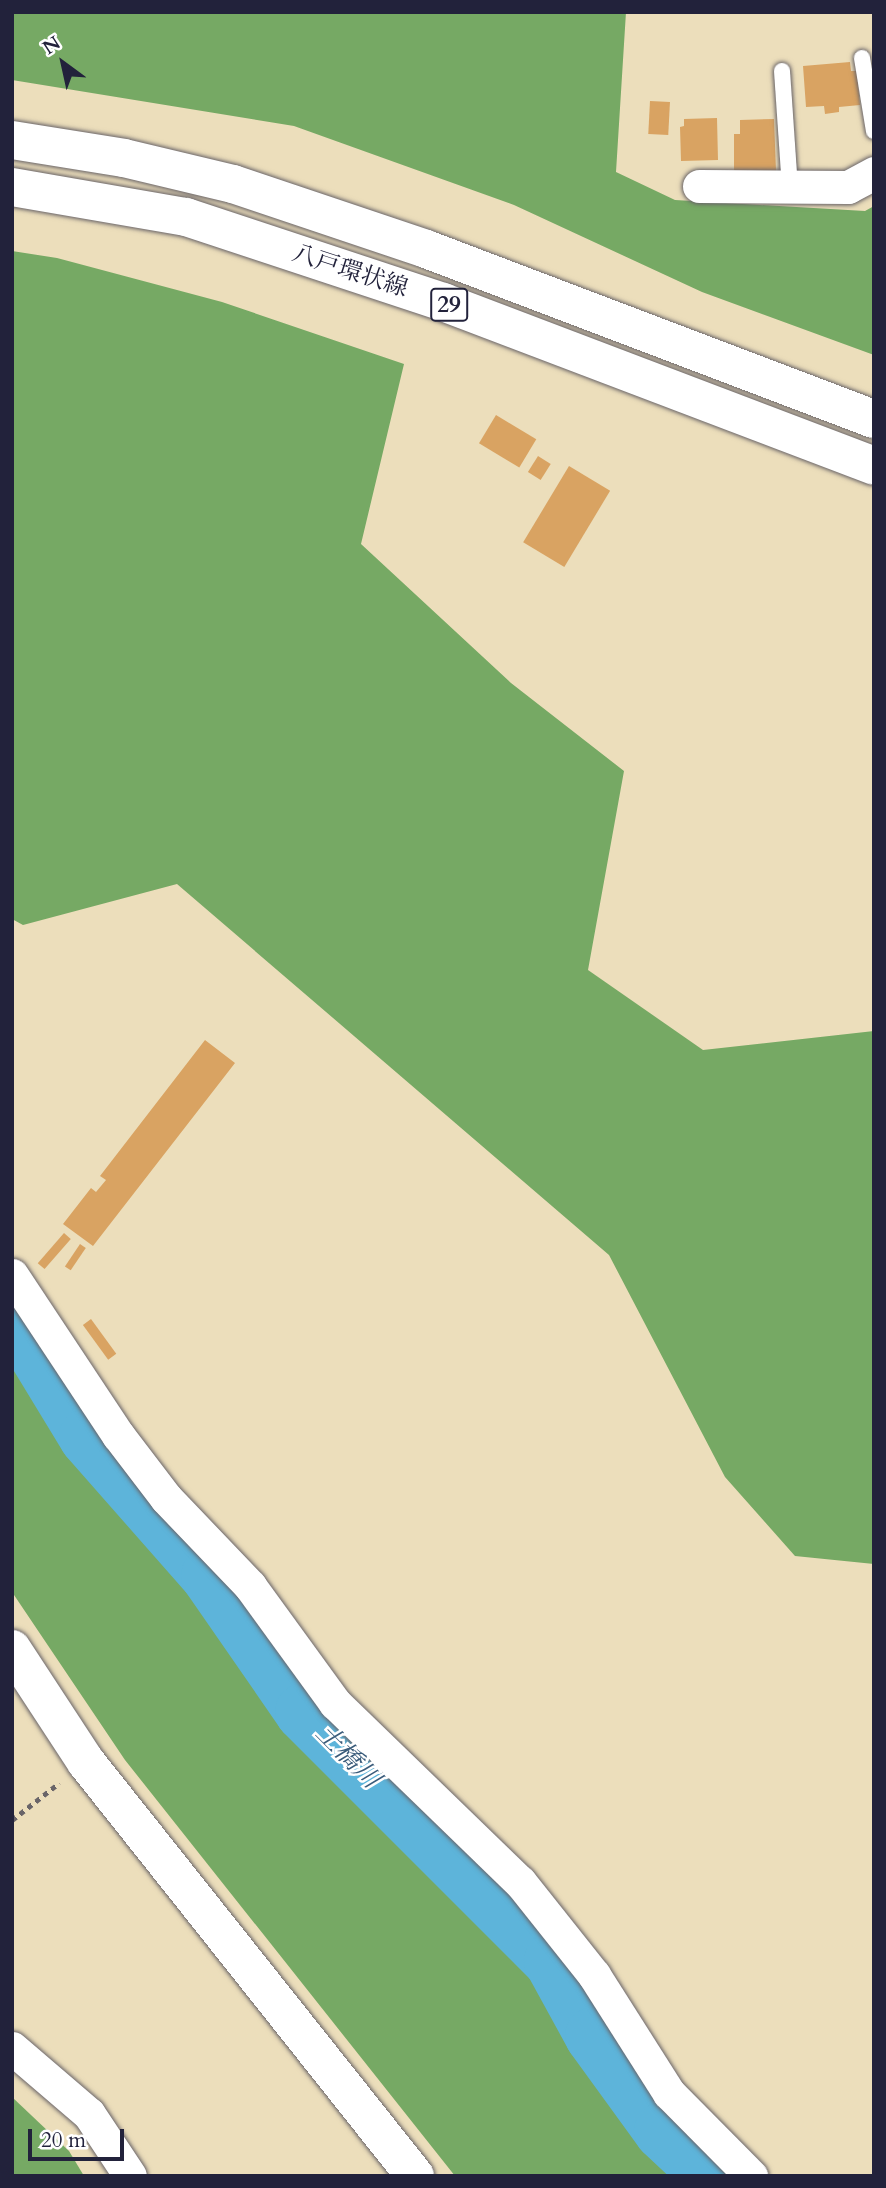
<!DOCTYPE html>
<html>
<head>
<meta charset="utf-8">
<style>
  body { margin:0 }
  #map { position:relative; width:886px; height:2188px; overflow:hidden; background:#ecdebb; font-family:Cardo,"Noto Serif JP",serif }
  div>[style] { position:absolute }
  .forest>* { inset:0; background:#76a964 }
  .river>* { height:58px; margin:-29px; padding:0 29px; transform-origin:29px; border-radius:29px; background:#5db4da }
  .building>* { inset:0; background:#d9a362; transform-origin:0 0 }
  .path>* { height:4.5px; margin-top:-2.25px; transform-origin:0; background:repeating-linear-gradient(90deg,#696468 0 5px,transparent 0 10px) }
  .roads { filter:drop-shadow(0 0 2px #696468) drop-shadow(0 0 2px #696468) }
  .service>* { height:16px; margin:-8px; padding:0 8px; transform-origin:8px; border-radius:8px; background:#fff }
  .minor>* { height:33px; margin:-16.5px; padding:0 16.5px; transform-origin:16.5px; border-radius:16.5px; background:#fff }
  .tertiary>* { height:38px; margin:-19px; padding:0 19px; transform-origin:19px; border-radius:19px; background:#fff }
  .primary>* { height:38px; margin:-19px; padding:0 19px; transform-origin:19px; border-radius:19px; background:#fff }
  span { translate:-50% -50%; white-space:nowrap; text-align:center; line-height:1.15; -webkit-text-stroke:5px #fff; paint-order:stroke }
  .shield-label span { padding:2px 5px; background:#fff; border:2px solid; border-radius:5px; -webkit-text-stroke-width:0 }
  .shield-label { font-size:23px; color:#22223b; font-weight:700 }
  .street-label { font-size:24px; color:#22223b }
  .water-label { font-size:26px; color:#3a5c7b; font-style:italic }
  .frame { position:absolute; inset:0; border:14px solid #22223b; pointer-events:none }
  .north { position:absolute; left:28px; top:28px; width:70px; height:70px; -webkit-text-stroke:5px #fff; paint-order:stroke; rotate:327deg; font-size:19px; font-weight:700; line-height:28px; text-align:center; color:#22223b }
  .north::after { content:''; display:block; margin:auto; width:24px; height:32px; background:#22223b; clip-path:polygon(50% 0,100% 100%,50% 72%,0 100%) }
  .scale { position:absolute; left:28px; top:2129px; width:96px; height:32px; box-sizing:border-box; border:4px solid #22223b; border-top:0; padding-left:9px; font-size:21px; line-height:24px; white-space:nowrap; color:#22223b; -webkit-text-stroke:5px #fff; paint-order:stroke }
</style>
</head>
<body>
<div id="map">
  <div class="forest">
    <div style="clip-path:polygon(12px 12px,626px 12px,616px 172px,675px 200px,865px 211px,874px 206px,874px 355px,702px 292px,514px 205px,294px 126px,12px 80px)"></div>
    <div style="clip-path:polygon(12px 251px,57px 258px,222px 302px,404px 364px,361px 544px,511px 683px,624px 771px,588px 970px,703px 1050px,874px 1031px,874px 1564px,795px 1556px,725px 1477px,609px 1255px,177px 884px,23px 925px,12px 919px)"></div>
    <div style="clip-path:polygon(12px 1326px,52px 1396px,50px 1426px,64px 1445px,83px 1451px,209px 1589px,295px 1721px,463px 1877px,540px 1964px,582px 2036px,657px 2137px,699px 2176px,455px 2176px,125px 1760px,12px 1592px)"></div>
    <div style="clip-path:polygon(12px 2097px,69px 2151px,84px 2176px,12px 2176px)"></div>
  </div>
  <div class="river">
    <div style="left:12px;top:1312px;width:146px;rotate:58.7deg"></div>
    <div style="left:88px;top:1437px;width:185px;rotate:48.7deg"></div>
    <div style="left:210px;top:1576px;width:165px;rotate:55.3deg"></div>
    <div style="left:304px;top:1712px;width:352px;rotate:45deg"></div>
    <div style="left:553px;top:1961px;width:85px;rotate:61.3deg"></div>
    <div style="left:594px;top:2036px;width:117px;rotate:54deg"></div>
    <div style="left:663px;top:2131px;width:66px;rotate:43.2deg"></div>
  </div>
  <div class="building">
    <div style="clip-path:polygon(850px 62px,851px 71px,857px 71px,860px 105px,839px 107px,839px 112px,825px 114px,824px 106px,806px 107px,803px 66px)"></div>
    <div style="left:650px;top:101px;width:20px;height:33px;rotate:3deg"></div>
    <div style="clip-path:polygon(717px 118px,718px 160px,681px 161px,680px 127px,684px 126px,684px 119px)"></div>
    <div style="clip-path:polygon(774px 119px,776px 171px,734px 172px,734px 134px,740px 134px,740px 120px)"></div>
    <div style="left:496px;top:415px;width:47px;height:33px;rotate:31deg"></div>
    <div style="left:538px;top:456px;width:15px;height:19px;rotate:32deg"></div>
    <div style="left:569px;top:466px;width:48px;height:89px;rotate:31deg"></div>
    <div style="clip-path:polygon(205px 1040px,235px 1063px,93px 1246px,63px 1224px,91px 1188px,96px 1192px,106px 1180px,100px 1176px)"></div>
    <div style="left:64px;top:1233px;width:9px;height:40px;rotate:41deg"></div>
    <div style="left:80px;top:1244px;width:7px;height:27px;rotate:34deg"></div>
    <div style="left:91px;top:1319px;width:43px;height:10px;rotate:54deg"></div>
  </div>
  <div class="path">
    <div style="left:12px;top:1820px;width:60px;rotate:-38.2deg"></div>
  </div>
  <div class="roads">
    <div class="service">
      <div style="left:862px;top:58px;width:74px;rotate:80.7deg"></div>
      <div style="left:782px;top:71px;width:118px;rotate:86.1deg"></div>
    </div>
    <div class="minor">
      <div style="left:699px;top:186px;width:149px;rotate:0.4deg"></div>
      <div style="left:848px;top:187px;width:30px;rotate:-28deg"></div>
      <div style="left:12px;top:1275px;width:192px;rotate:56.5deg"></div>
      <div style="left:118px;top:1435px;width:79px;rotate:52.7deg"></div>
      <div style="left:166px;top:1498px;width:122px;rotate:46.3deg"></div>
      <div style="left:250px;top:1586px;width:145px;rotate:54deg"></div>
      <div style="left:335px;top:1703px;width:257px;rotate:44.1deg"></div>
      <div style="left:520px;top:1882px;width:119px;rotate:51.5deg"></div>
      <div style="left:594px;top:1975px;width:140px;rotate:57.6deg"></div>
      <div style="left:669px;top:2093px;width:117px;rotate:45.3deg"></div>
      <div style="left:12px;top:2048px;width:101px;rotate:40.6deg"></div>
      <div style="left:89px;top:2114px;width:74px;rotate:56.5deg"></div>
    </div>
    <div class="tertiary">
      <div style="left:12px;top:1649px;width:135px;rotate:56.8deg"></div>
      <div style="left:86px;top:1762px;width:529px;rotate:51.53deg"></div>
    </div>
    <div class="primary">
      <div style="left:12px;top:140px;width:113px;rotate:9.1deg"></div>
      <div style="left:124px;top:158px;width:112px;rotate:13.4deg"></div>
      <div style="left:233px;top:184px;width:204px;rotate:18.6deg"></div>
      <div style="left:426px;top:249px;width:479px;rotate:20.8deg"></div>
      <div style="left:12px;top:187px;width:177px;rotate:9.8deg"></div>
      <div style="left:186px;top:217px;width:271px;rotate:18.3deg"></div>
      <div style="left:443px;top:302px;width:461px;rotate:20.8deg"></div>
    </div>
  </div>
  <div class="shield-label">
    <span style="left:449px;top:305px">29</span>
  </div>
  <div class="street-label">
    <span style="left:350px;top:271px;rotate:18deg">八戸環状線</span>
  </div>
  <div class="water-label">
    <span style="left:348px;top:1756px;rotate:45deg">土橋川</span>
  </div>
  <div class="frame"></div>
  <div class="north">N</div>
  <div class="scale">20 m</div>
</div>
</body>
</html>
